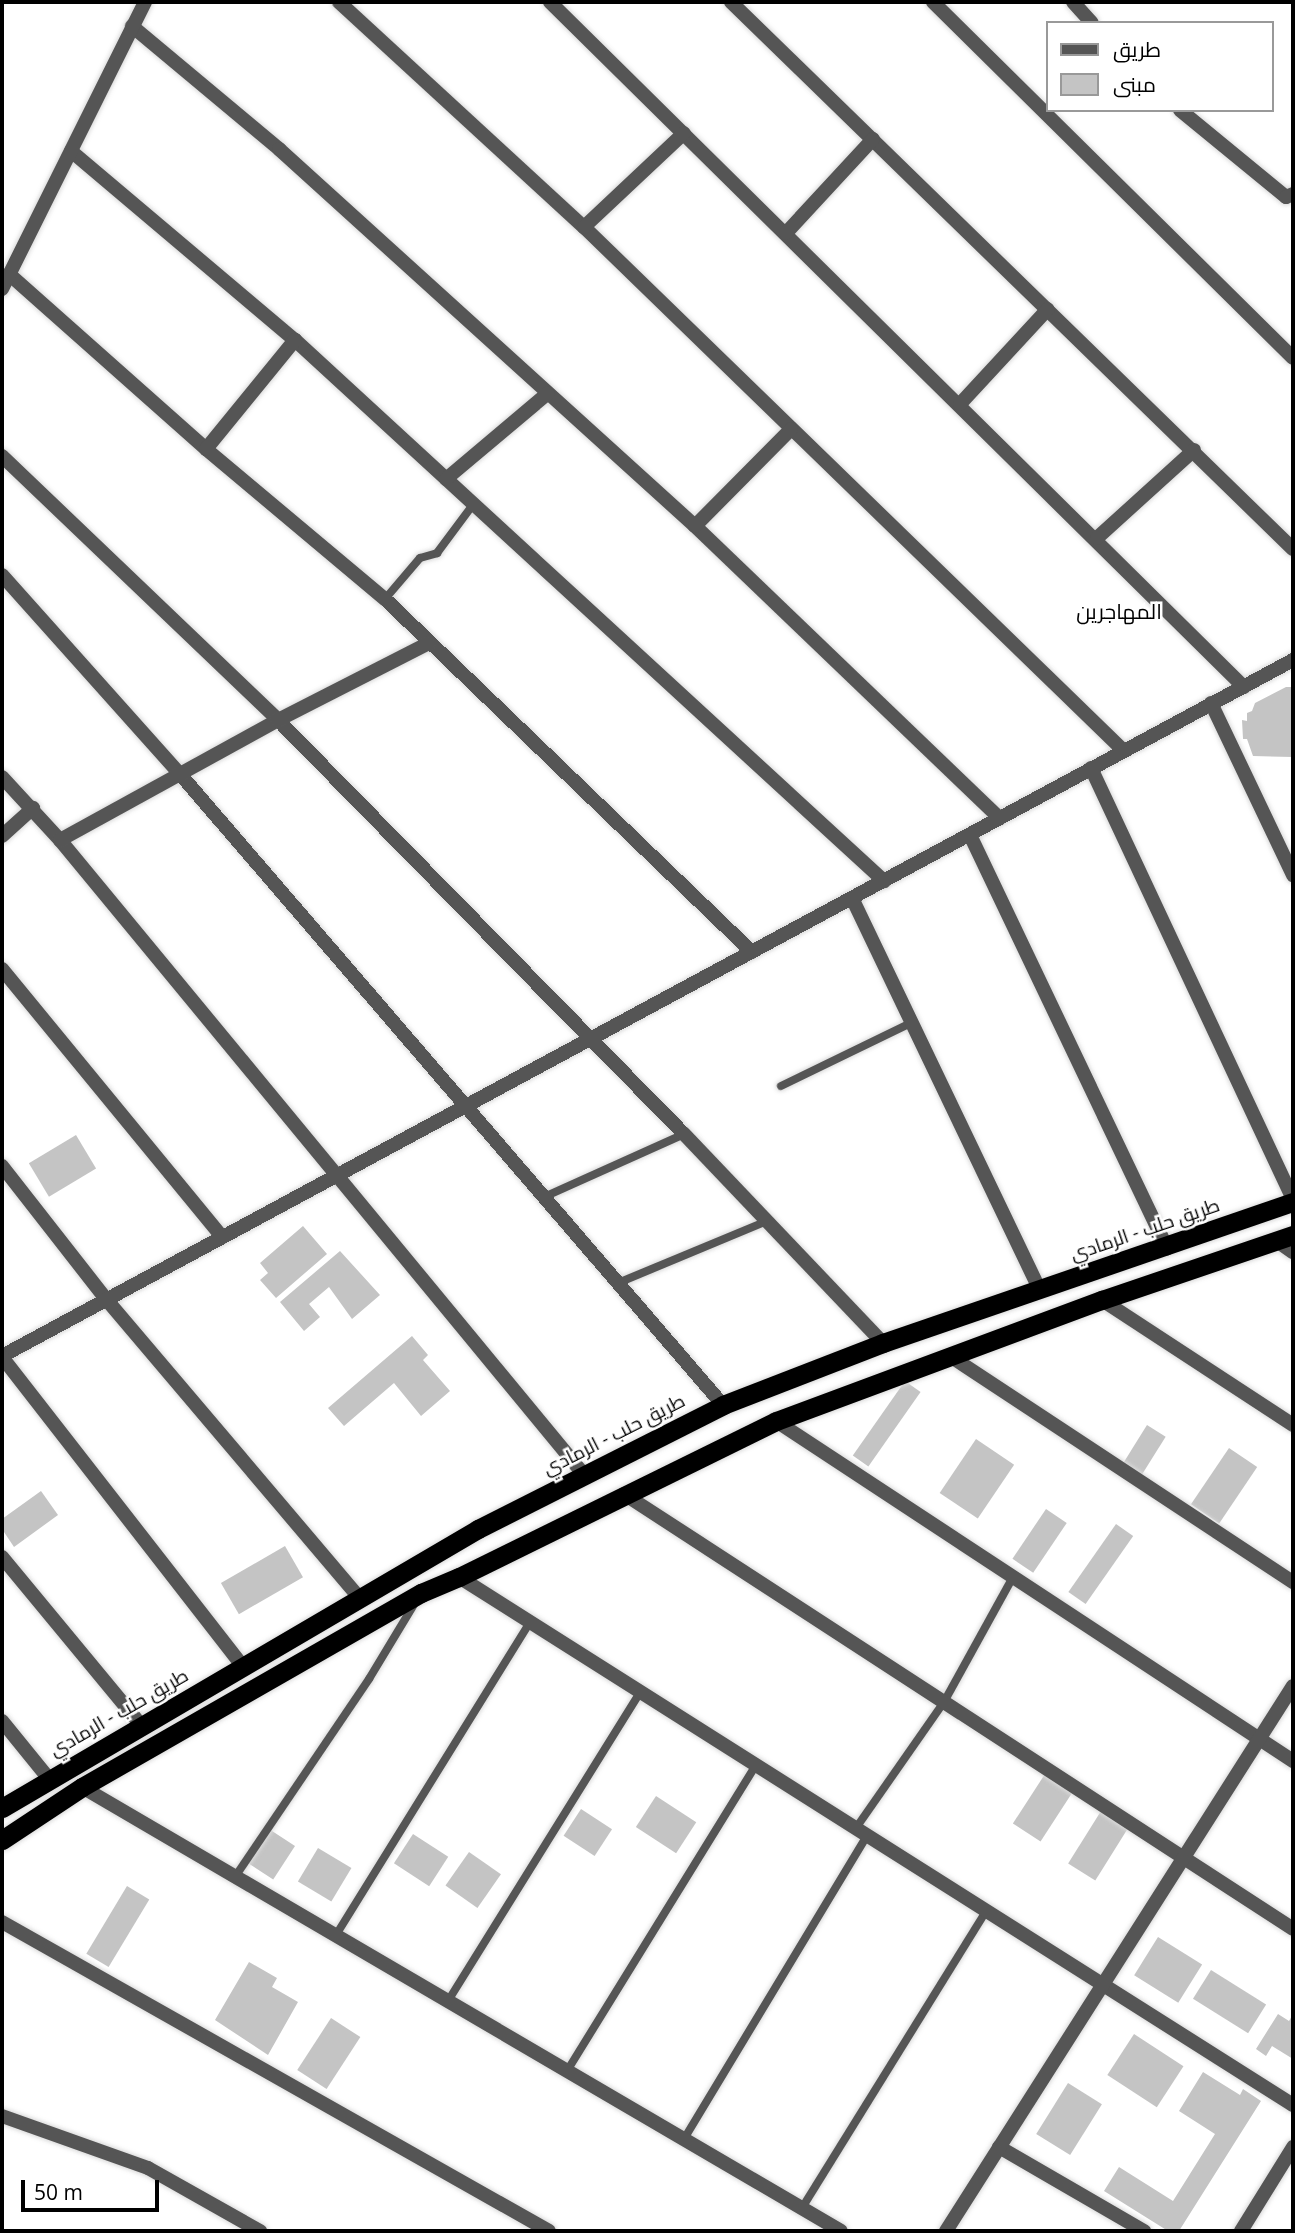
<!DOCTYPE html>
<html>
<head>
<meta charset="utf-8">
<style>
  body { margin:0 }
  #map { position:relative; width:1295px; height:2233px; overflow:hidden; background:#fff; font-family:"Open Sans",Cairo,sans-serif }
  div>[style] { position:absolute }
  .building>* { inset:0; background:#c4c4c4; transform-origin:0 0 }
  .roads { filter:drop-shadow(0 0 2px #dbdbdb) drop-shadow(0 0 2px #dbdbdb) }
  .service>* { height:8px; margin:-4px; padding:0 4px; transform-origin:4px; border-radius:4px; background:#555 }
  .minor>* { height:14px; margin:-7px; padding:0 7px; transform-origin:7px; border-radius:7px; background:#555 }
  .tertiary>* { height:14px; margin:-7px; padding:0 7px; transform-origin:7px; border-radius:7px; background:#555 }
  .trunk>* { height:19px; margin:-9.5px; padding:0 9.5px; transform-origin:9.5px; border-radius:9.5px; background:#000 }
  span { translate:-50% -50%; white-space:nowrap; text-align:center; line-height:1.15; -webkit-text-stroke:5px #fff; paint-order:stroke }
  .street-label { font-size:19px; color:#000 }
  .neighbourhood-label { font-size:21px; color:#000 }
  .frame { position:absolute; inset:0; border:4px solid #000; pointer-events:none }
  .legend { position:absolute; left:1046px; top:21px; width:228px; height:91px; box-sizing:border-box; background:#fff; border:2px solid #999; margin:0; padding:9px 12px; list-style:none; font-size:21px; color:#000 }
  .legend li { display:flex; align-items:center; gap:14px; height:35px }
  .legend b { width:35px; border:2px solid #999 }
  .scale { position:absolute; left:21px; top:2180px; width:138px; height:32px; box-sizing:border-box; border:4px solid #000; border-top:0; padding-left:9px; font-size:21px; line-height:24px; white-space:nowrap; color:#000; -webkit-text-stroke:5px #fff; paint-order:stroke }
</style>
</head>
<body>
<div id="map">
  <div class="building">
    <div style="clip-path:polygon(1286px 687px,1293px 687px,1293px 757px,1253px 756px,1247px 739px,1243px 739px,1242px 720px,1247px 721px,1247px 713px,1252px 711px,1255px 703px)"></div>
    <div style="left:76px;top:1135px;width:39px;height:55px;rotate:59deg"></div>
    <div style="clip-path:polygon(303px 1226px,327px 1254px,276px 1298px,260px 1280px,268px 1273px,260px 1263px)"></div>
    <div style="clip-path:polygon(340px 1251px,380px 1295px,352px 1319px,329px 1287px,309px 1304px,320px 1317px,304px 1331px,280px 1302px)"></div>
    <div style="clip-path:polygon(412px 1336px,428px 1355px,423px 1360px,450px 1391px,421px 1416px,394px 1383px,344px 1426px,328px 1408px)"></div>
    <div style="left:905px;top:1381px;width:19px;height:91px;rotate:35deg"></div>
    <div style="left:1147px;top:1425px;width:22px;height:45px;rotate:32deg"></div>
    <div style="left:976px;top:1439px;width:46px;height:65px;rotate:34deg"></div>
    <div style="left:1229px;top:1448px;width:34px;height:68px;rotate:34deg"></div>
    <div style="clip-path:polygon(41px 1491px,58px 1515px,14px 1547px,2px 1529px,2px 1519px)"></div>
    <div style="left:1046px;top:1509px;width:25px;height:60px;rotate:34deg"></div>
    <div style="left:1116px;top:1524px;width:21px;height:83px;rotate:35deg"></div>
    <div style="left:285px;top:1546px;width:36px;height:74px;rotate:60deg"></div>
    <div style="left:1045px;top:1774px;width:33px;height:59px;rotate:33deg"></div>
    <div style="left:656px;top:1796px;width:48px;height:37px;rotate:33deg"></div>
    <div style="left:581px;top:1809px;width:37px;height:32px;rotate:33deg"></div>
    <div style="left:1101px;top:1811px;width:32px;height:62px;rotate:32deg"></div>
    <div style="left:269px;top:1829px;width:31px;height:40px;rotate:33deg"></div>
    <div style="left:413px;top:1834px;width:42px;height:35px;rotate:33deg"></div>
    <div style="left:318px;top:1848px;width:39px;height:39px;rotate:31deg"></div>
    <div style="left:469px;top:1852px;width:39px;height:41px;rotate:35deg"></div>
    <div style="left:127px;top:1886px;width:26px;height:79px;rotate:31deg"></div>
    <div style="left:1158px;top:1937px;width:52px;height:45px;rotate:32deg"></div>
    <div style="clip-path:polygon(249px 1962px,277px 1978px,272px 1987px,298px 2002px,268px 2055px,215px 2020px)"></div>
    <div style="left:1211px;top:1970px;width:65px;height:34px;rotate:32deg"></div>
    <div style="clip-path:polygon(1278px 2014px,1289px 2021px,1293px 2014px,1293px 2059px,1272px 2046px,1266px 2056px,1256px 2049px)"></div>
    <div style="left:331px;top:2018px;width:35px;height:62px;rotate:33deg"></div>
    <div style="left:1134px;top:2034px;width:59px;height:49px;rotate:33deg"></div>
    <div style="clip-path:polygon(1203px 2072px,1240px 2095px,1243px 2089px,1261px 2101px,1179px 2231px,1168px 2231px,1104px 2191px,1119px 2167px,1173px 2201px,1215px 2134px,1179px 2111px)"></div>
    <div style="left:1068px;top:2083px;width:40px;height:60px;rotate:32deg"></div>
  </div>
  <div class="roads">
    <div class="service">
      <div style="left:385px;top:599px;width:54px;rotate:-49.5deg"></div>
      <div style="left:420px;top:558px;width:18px;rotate:-16deg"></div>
      <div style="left:437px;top:553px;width:59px;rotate:-53.3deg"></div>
      <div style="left:781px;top:1086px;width:144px;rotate:-25.9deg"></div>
      <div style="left:544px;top:1197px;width:154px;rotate:-24.2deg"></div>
      <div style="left:618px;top:1283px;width:161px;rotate:-22.6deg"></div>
      <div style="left:856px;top:1828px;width:154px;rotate:-55.1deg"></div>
      <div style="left:944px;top:1702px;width:143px;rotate:-61.1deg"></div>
      <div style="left:235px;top:1877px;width:239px;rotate:-55.9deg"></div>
      <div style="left:369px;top:1679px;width:91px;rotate:-58.9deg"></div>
      <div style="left:336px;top:1935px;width:368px;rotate:-58.2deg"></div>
      <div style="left:448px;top:2001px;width:364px;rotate:-58.1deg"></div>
      <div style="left:567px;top:2071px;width:360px;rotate:-58.3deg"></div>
      <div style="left:684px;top:2139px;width:354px;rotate:-58.9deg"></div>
      <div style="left:802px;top:2208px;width:349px;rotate:-58.2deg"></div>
    </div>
    <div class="minor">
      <div style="left:339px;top:2px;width:333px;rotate:42.6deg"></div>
      <div style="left:584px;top:227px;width:752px;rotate:44.14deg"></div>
      <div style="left:550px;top:2px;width:975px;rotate:44.63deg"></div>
      <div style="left:731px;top:2px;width:784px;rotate:44.23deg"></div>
      <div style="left:933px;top:2px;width:506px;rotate:44.68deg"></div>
      <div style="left:1073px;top:2px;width:28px;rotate:48deg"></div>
      <div style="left:132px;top:26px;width:192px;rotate:39.9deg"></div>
      <div style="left:279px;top:149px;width:561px;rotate:42.18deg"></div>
      <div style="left:695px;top:526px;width:422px;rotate:43.8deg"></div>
      <div style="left:1180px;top:110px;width:137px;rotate:39.4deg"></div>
      <div style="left:1286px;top:197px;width:8px;rotate:-23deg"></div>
      <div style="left:71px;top:151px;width:293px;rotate:40.2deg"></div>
      <div style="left:295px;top:340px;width:800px;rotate:42.57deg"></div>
      <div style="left:584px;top:227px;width:137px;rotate:-43.2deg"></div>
      <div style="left:786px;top:233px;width:128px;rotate:-47.2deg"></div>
      <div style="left:9px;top:274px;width:264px;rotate:41.6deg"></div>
      <div style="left:206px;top:449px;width:234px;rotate:40deg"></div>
      <div style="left:385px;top:599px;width:509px;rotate:43.89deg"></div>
      <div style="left:960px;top:404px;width:129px;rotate:-47.2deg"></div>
      <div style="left:206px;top:449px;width:141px;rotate:-50.8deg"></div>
      <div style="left:2px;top:456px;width:382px;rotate:43.7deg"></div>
      <div style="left:278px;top:720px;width:580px;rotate:45.56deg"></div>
      <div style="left:684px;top:1134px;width:289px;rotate:46.4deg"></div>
      <div style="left:446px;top:479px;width:133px;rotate:-40.1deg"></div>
      <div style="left:695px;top:526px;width:136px;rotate:-45.3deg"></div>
      <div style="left:1097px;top:538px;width:131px;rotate:-42.2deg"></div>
      <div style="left:2px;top:575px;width:267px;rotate:48.2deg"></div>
      <div style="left:180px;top:774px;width:832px;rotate:49.29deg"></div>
      <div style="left:1211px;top:703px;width:191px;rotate:64.5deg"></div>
      <div style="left:1091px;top:768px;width:476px;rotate:64.9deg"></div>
      <div style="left:2px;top:777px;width:86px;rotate:47.4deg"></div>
      <div style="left:60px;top:840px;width:825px;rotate:50.46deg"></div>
      <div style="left:970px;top:835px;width:458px;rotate:64.5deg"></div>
      <div style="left:2px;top:836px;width:42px;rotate:-42.1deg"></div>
      <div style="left:60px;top:840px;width:249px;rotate:-28.8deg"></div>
      <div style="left:278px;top:720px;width:169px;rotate:-27deg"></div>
      <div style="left:852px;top:898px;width:436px;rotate:64.4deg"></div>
      <div style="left:2px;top:969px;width:347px;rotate:50.6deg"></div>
      <div style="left:2px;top:1166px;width:169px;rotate:52deg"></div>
      <div style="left:106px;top:1299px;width:392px;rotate:49.7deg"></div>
      <div style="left:1277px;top:1241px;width:19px;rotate:35deg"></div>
      <div style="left:1102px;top:1300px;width:228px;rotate:33.2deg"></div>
      <div style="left:2px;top:1356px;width:1467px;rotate:-28.33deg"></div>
      <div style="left:950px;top:1356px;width:411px;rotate:33.4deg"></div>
      <div style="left:2px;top:1357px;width:393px;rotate:52.1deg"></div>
      <div style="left:776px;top:1421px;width:619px;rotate:33.33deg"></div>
      <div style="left:624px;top:1494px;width:798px;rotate:33.03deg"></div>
      <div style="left:2px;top:1557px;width:219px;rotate:50.4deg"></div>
      <div style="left:459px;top:1577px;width:987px;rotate:32.34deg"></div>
      <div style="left:2px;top:1721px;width:76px;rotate:50.9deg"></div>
      <div style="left:82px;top:1787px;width:879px;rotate:30.33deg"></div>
      <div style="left:2px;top:1922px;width:628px;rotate:29.46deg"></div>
      <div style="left:2px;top:2116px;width:155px;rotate:19.6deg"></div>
      <div style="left:148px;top:2168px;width:129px;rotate:29.4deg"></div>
      <div style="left:999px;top:2147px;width:168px;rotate:30.1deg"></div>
      <div style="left:946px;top:2231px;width:646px;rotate:-57.52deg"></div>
    </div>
    <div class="tertiary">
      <div style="left:2px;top:289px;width:321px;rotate:-63.5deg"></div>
      <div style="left:1241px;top:2231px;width:99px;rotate:-58.2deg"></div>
    </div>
    <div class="trunk">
      <div style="left:2px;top:1808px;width:552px;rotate:-30.38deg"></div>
      <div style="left:478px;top:1529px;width:275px;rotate:-26.8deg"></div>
      <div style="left:723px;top:1405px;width:172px;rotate:-21.2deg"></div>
      <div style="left:883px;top:1343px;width:434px;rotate:-19deg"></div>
      <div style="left:2px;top:1840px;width:96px;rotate:-33.5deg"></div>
      <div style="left:82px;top:1787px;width:391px;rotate:-29.8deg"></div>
      <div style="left:421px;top:1593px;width:41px;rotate:-22.8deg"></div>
      <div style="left:459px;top:1577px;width:353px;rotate:-26.2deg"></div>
      <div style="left:776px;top:1421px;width:348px;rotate:-20.4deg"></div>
      <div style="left:1102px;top:1300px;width:202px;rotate:-18.8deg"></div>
    </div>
  </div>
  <div class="street-label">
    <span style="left:1145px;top:1230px;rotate:-19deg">طريق حلب - الرمادي</span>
    <span style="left:614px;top:1435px;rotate:-27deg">طريق حلب - الرمادي</span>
    <span style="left:119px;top:1713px;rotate:-30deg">طريق حلب - الرمادي</span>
  </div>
  <div class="neighbourhood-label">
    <span style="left:1119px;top:611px">المهاجرين</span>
  </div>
  <div class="frame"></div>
  <ul class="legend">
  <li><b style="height:9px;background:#555"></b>طريق</li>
  <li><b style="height:19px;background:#c4c4c4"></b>مبنى</li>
  </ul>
  <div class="scale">50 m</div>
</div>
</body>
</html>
